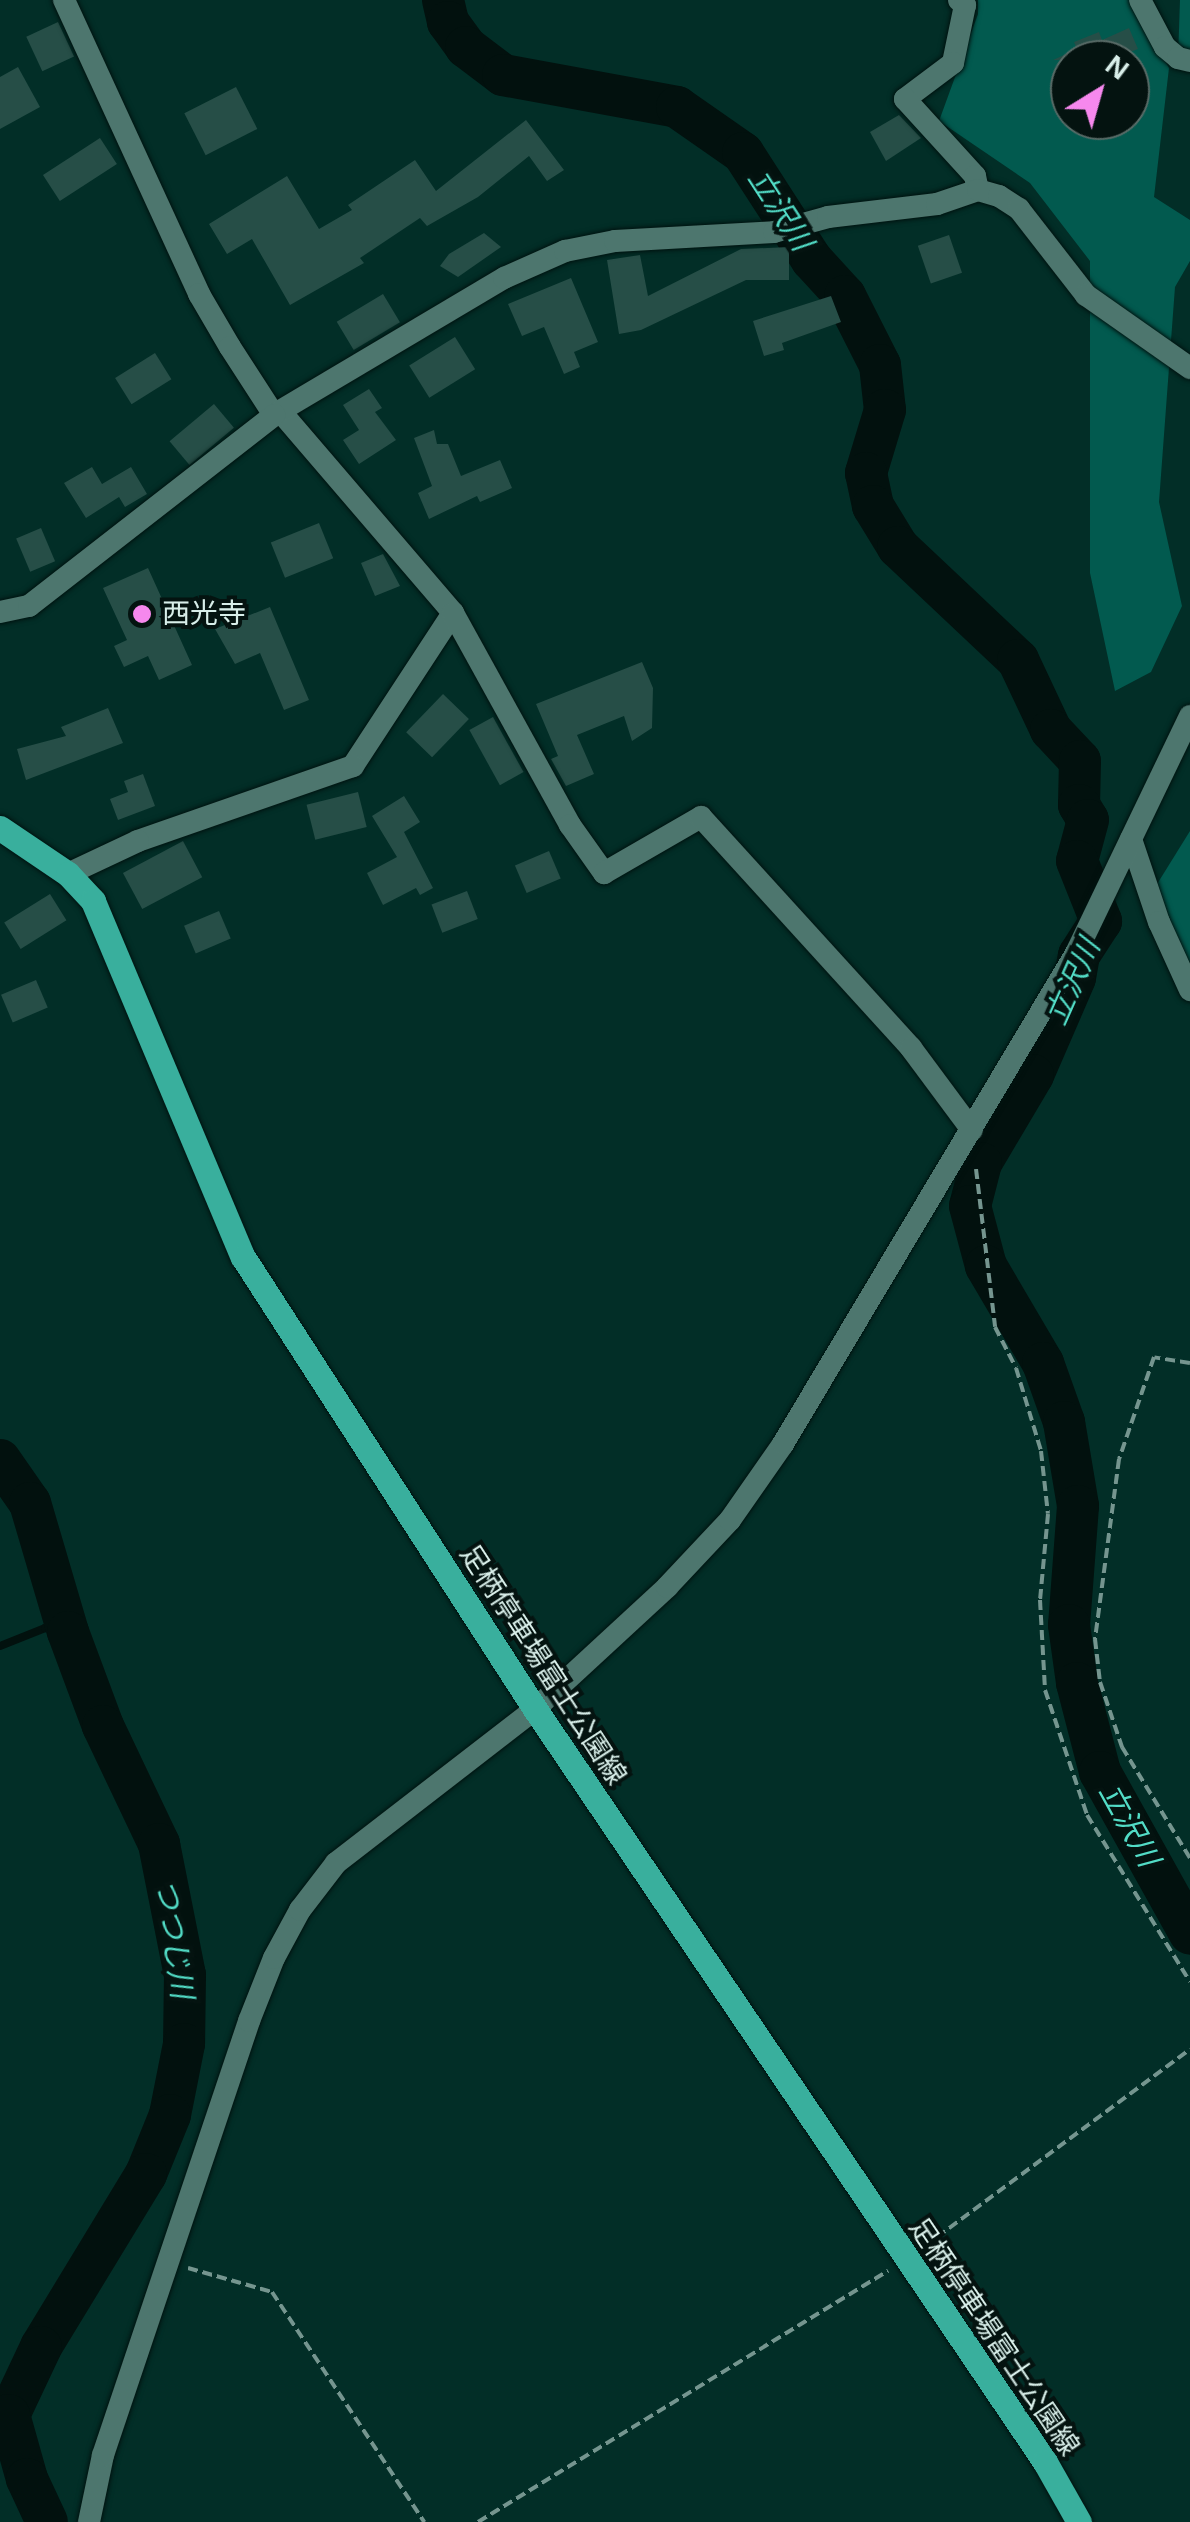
<!DOCTYPE html>
<html>
<head>
<meta charset="utf-8">
<style>
  body { margin:0 }
  #map { position:relative; width:1190px; height:2522px; overflow:hidden; background:#022e27; font-family:Helvetica,"Noto Sans JP",sans-serif }
  div>[style] { position:absolute }
  .green>* { inset:0; background:#025a4f }
  .stream>* { height:8px; margin:-4px; padding:0 4px; transform-origin:4px; border-radius:4px; background:#02110e }
  .river>* { height:42px; margin:-21px; padding:0 21px; transform-origin:21px; border-radius:21px; background:#02110e }
  .building>* { inset:0; background:#264e47; transform-origin:0 0 }
  .path>* { height:4px; margin-top:-2px; transform-origin:0; background:repeating-linear-gradient(90deg,#75958f 0 10px,transparent 0 15px) }
  .roads { filter:drop-shadow(0 0 2px #011310) drop-shadow(0 0 2px #011310) }
  .minor>* { height:22px; margin:-11px; padding:0 11px; transform-origin:11px; border-radius:11px; background:#4d766e }
  .major>* { height:25px; margin:-12.5px; padding:0 12.5px; transform-origin:12.5px; border-radius:12.5px; background:#39af9d }
  .dots>* { width:28px; height:28px; translate:-50% -50%; box-sizing:border-box; border:5px solid #041310; border-radius:50% }
  span { translate:-50% -50%; white-space:nowrap; text-align:center; line-height:1.15; -webkit-text-stroke:8px #041310; paint-order:stroke }
  .poi-label { font-size:28px; color:#d8eee9 }
  .left { translate:0 -50%; text-align:left }
  .street-label { font-size:28px; color:#d8eee9 }
  .water-label { font-size:30px; color:#52dcc6; font-style:italic }
  .north { position:absolute; left:1050px; top:40px; width:100px; height:100px; box-sizing:border-box; background:#041310; border:2px solid #596b67; border-radius:50%; rotate:37deg; font-size:28px; font-weight:700; line-height:40px; text-align:center; color:#d8eee9 }
  .north::after { content:''; display:block; margin:auto; width:35px; height:45px; background:#f688ed; clip-path:polygon(50% 0,100% 100%,50% 72%,0 100%) }
</style>
</head>
<body>
<div id="map">
  <div class="green">
    <div style="clip-path:polygon(evenodd,978px 0,1130px 0,1169px 68px,1154px 197px,1190px 220px,1190px 261px,1175px 287px,1159px 502px,1182px 606px,1151px 672px,1115px 691px,1090px 573px,1090px 261px,1030px 183px,939px 121px,978px 14px,978px 0,1070px 60px,1130px 60px,1130px 120px,1070px 120px,1070px 60px)"></div>
    <div style="clip-path:polygon(1180px 0,1190px 0,1190px 61px,1178px 58px)"></div>
    <div style="clip-path:polygon(1190px 831px,1190px 977px,1154px 889px)"></div>
  </div>
  <div class="stream">
    <div style="left:0;top:1646px;width:48px;rotate:-21.8deg"></div>
    <div style="left:45px;top:1628px;width:23px;rotate:10deg"></div>
  </div>
  <div class="river">
    <div style="left:443px;top:0;width:23px;rotate:77deg"></div>
    <div style="left:448px;top:22px;width:31px;rotate:54deg"></div>
    <div style="left:466px;top:47px;width:46px;rotate:37.1deg"></div>
    <div style="left:503px;top:75px;width:177px;rotate:10.4deg"></div>
    <div style="left:677px;top:107px;width:80px;rotate:34.9deg"></div>
    <div style="left:743px;top:153px;width:127px;rotate:57.2deg"></div>
    <div style="left:812px;top:260px;width:49px;rotate:47.5deg"></div>
    <div style="left:845px;top:296px;width:77px;rotate:63.1deg"></div>
    <div style="left:880px;top:365px;width:45px;rotate:83.7deg"></div>
    <div style="left:885px;top:410px;width:66px;rotate:106.8deg"></div>
    <div style="left:866px;top:473px;width:34px;rotate:78deg"></div>
    <div style="left:873px;top:506px;width:48px;rotate:58.6deg"></div>
    <div style="left:898px;top:547px;width:165px;rotate:43.3deg"></div>
    <div style="left:1018px;top:660px;width:77px;rotate:64.8deg"></div>
    <div style="left:1051px;top:730px;width:42px;rotate:46.9deg"></div>
    <div style="left:1080px;top:761px;width:44px;rotate:91.3deg"></div>
    <div style="left:1079px;top:805px;width:17px;rotate:59deg"></div>
    <div style="left:1088px;top:820px;width:42px;rotate:105deg"></div>
    <div style="left:1077px;top:861px;width:65px;rotate:68.2deg"></div>
    <div style="left:1101px;top:921px;width:40px;rotate:122.9deg"></div>
    <div style="left:1079px;top:955px;width:23px;rotate:100deg"></div>
    <div style="left:1075px;top:978px;width:106px;rotate:113.4deg"></div>
    <div style="left:1033px;top:1075px;width:102px;rotate:120.6deg"></div>
    <div style="left:981px;top:1163px;width:44px;rotate:104.3deg"></div>
    <div style="left:970px;top:1206px;width:62px;rotate:75.1deg"></div>
    <div style="left:986px;top:1266px;width:113px;rotate:59.6deg"></div>
    <div style="left:1043px;top:1363px;width:63px;rotate:70.4deg"></div>
    <div style="left:1064px;top:1422px;width:85px;rotate:80.5deg"></div>
    <div style="left:1078px;top:1506px;width:119px;rotate:94.3deg"></div>
    <div style="left:1069px;top:1625px;width:59px;rotate:82.1deg"></div>
    <div style="left:1077px;top:1683px;width:92px;rotate:75.5deg"></div>
    <div style="left:1100px;top:1772px;width:185px;rotate:60.9deg"></div>
    <div style="left:0;top:1460px;width:52px;rotate:55.1deg"></div>
    <div style="left:30px;top:1503px;width:134px;rotate:73.6deg"></div>
    <div style="left:68px;top:1632px;width:100px;rotate:69.6deg"></div>
    <div style="left:103px;top:1726px;width:131px;rotate:64.6deg"></div>
    <div style="left:159px;top:1844px;width:134px;rotate:78.8deg"></div>
    <div style="left:185px;top:1975px;width:69px;rotate:90.8deg"></div>
    <div style="left:184px;top:2044px;width:72px;rotate:101.2deg"></div>
    <div style="left:170px;top:2115px;width:64px;rotate:112.1deg"></div>
    <div style="left:146px;top:2174px;width:202px;rotate:121.3deg"></div>
    <div style="left:41px;top:2347px;width:75px;rotate:115.2deg"></div>
    <div style="left:9px;top:2415px;width:66px;rotate:74.3deg"></div>
    <div style="left:27px;top:2479px;width:47px;rotate:65.1deg"></div>
  </div>
  <div class="building">
    <div style="left:58px;top:22px;width:38px;height:35px;rotate:65deg"></div>
    <div style="clip-path:polygon(1129px 28px,1138px 49px,1110px 60px,1053px 60px,1077px 49px,1074px 42px,1099px 32px,1102px 40px)"></div>
    <div style="clip-path:polygon(18px 67px,40px 107px,0 129px,0 77px)"></div>
    <div style="left:236px;top:87px;width:47px;height:58px;rotate:63deg"></div>
    <div style="clip-path:polygon(899px 115px,921px 138px,886px 161px,870px 132px)"></div>
    <div style="clip-path:polygon(526px 120px,564px 170px,547px 181px,529px 156px,478px 197px,427px 226px,420px 218px,360px 258px,364px 263px,290px 305px,252px 239px,227px 254px,209px 224px,287px 176px,319px 229px,352px 210px,348px 205px,415px 160px,436px 191px)"></div>
    <div style="left:100px;top:138px;width:31px;height:68px;rotate:57deg"></div>
    <div style="clip-path:polygon(484px 233px,501px 247px,458px 277px,440px 266px,449px 254px)"></div>
    <div style="left:949px;top:235px;width:40px;height:33px;rotate:71deg"></div>
    <div style="clip-path:polygon(789px 247px,789px 280px,746px 280px,641px 330px,619px 334px,607px 260px,640px 255px,648px 296px,741px 249px)"></div>
    <div style="clip-path:polygon(571px 278px,598px 342px,574px 352px,580px 367px,564px 374px,544px 327px,522px 336px,508px 304px)"></div>
    <div style="left:383px;top:294px;width:33px;height:54px;rotate:59deg"></div>
    <div style="clip-path:polygon(831px 296px,841px 322px,782px 343px,784px 350px,764px 356px,753px 321px)"></div>
    <div style="left:455px;top:337px;width:38px;height:54px;rotate:58deg"></div>
    <div style="left:155px;top:353px;width:31px;height:47px;rotate:58deg"></div>
    <div style="clip-path:polygon(369px 389px,382px 408px,375px 412px,396px 440px,359px 464px,343px 440px,359px 430px,343px 405px)"></div>
    <div style="left:214px;top:404px;width:31px;height:58px;rotate:50deg"></div>
    <div style="clip-path:polygon(434px 430px,437px 444px,448px 444px,461px 476px,500px 460px,512px 488px,480px 502px,477px 496px,429px 519px,418px 493px,432px 486px,414px 438px)"></div>
    <div style="clip-path:polygon(92px 467px,102px 484px,131px 467px,147px 494px,125px 507px,119px 497px,86px 518px,64px 483px)"></div>
    <div style="left:319px;top:523px;width:38px;height:52px;rotate:68deg"></div>
    <div style="left:41px;top:528px;width:36px;height:27px;rotate:67deg"></div>
    <div style="clip-path:polygon(383px 554px,400px 586px,375px 596px,361px 563px)"></div>
    <div style="clip-path:polygon(148px 568px,192px 665px,159px 680px,148px 656px,124px 667px,114px 646px,127px 640px,103px 588px)"></div>
    <div style="clip-path:polygon(270px 607px,309px 700px,284px 710px,260px 653px,235px 664px,215px 629px)"></div>
    <div style="clip-path:polygon(642px 662px,653px 688px,652px 728px,632px 741px,624px 716px,577px 735px,594px 774px,566px 786px,551px 759px,558px 756px,536px 704px)"></div>
    <div style="left:443px;top:694px;width:36px;height:53px;rotate:44deg"></div>
    <div style="clip-path:polygon(108px 708px,123px 743px,26px 780px,17px 749px,66px 736px,61px 727px)"></div>
    <div style="left:493px;top:717px;width:63px;height:27px;rotate:61deg"></div>
    <div style="clip-path:polygon(143px 774px,155px 806px,118px 820px,110px 799px,128px 792px,124px 781px)"></div>
    <div style="left:358px;top:792px;width:36px;height:53px;rotate:76deg"></div>
    <div style="clip-path:polygon(404px 796px,420px 822px,404px 832px,433px 888px,420px 895px,416px 888px,383px 905px,367px 873px,397px 857px,372px 816px)"></div>
    <div style="left:183px;top:841px;width:41px;height:68px;rotate:62deg"></div>
    <div style="left:549px;top:851px;width:30px;height:37px;rotate:67deg"></div>
    <div style="left:467px;top:891px;width:30px;height:38px;rotate:69deg"></div>
    <div style="left:50px;top:894px;width:31px;height:54px;rotate:58deg"></div>
    <div style="left:219px;top:911px;width:30px;height:38px;rotate:67deg"></div>
    <div style="left:36px;top:980px;width:30px;height:38px;rotate:67deg"></div>
  </div>
  <div class="path">
    <div style="left:976px;top:1169px;width:159px;rotate:83.1deg"></div>
    <div style="left:995px;top:1327px;width:46px;rotate:62.9deg"></div>
    <div style="left:1016px;top:1368px;width:87px;rotate:73.2deg"></div>
    <div style="left:1041px;top:1451px;width:63px;rotate:83.7deg"></div>
    <div style="left:1048px;top:1514px;width:86px;rotate:95.3deg"></div>
    <div style="left:1040px;top:1600px;width:90px;rotate:86.8deg"></div>
    <div style="left:1045px;top:1690px;width:132px;rotate:71.4deg"></div>
    <div style="left:1087px;top:1815px;width:196px;rotate:58.3deg"></div>
    <div style="left:1190px;top:1363px;width:36px;rotate:-171deg"></div>
    <div style="left:1154px;top:1357px;width:108px;rotate:108.9deg"></div>
    <div style="left:1119px;top:1459px;width:182px;rotate:97.6deg"></div>
    <div style="left:1095px;top:1639px;width:43px;rotate:83.4deg"></div>
    <div style="left:1100px;top:1682px;width:69px;rotate:71.3deg"></div>
    <div style="left:1122px;top:1747px;width:130px;rotate:58.5deg"></div>
    <div style="left:925px;top:2246px;width:330px;rotate:-36.6deg"></div>
    <div style="left:188px;top:2268px;width:87px;rotate:15.9deg"></div>
    <div style="left:272px;top:2292px;width:276px;rotate:56.5deg"></div>
    <div style="left:478px;top:2522px;width:481px;rotate:-31.5deg"></div>
  </div>
  <div class="roads">
    <div class="minor">
      <div style="left:64px;top:0;width:324px;rotate:65.3deg"></div>
      <div style="left:199px;top:294px;width:61px;rotate:59.7deg"></div>
      <div style="left:230px;top:347px;width:81px;rotate:57.1deg"></div>
      <div style="left:274px;top:415px;width:7px;rotate:-34deg"></div>
      <div style="left:280px;top:411px;width:266px;rotate:49.4deg"></div>
      <div style="left:453px;top:613px;width:183px;rotate:123.2deg"></div>
      <div style="left:353px;top:766px;width:228px;rotate:160.8deg"></div>
      <div style="left:138px;top:841px;width:77px;rotate:154.8deg"></div>
      <div style="left:959px;top:0;width:8px;rotate:40deg"></div>
      <div style="left:965px;top:5px;width:59px;rotate:101.7deg"></div>
      <div style="left:953px;top:63px;width:60px;rotate:143.1deg"></div>
      <div style="left:905px;top:99px;width:104px;rotate:47.7deg"></div>
      <div style="left:975px;top:176px;width:14px;rotate:78deg"></div>
      <div style="left:1140px;top:0;width:53px;rotate:62deg"></div>
      <div style="left:1165px;top:47px;width:17px;rotate:40deg"></div>
      <div style="left:1178px;top:58px;width:12px;rotate:14deg"></div>
      <div style="left:280px;top:411px;width:261px;rotate:-30.7deg"></div>
      <div style="left:504px;top:278px;width:67px;rotate:-23.9deg"></div>
      <div style="left:565px;top:251px;width:51px;rotate:-11.3deg"></div>
      <div style="left:615px;top:241px;width:159px;rotate:-3.2deg"></div>
      <div style="left:774px;top:232px;width:56px;rotate:-15.5deg"></div>
      <div style="left:828px;top:217px;width:110px;rotate:-6.8deg"></div>
      <div style="left:937px;top:204px;width:43px;rotate:-18.9deg"></div>
      <div style="left:978px;top:190px;width:22px;rotate:16deg"></div>
      <div style="left:999px;top:196px;width:24px;rotate:33deg"></div>
      <div style="left:1019px;top:209px;width:109px;rotate:52.1deg"></div>
      <div style="left:1086px;top:295px;width:127px;rotate:35.1deg"></div>
      <div style="left:0;top:612px;width:30px;rotate:-12deg"></div>
      <div style="left:29px;top:606px;width:311px;rotate:-37.9deg"></div>
      <div style="left:453px;top:613px;width:242px;rotate:61.1deg"></div>
      <div style="left:570px;top:825px;width:59px;rotate:54.7deg"></div>
      <div style="left:604px;top:873px;width:112px;rotate:-30deg"></div>
      <div style="left:701px;top:817px;width:312px;rotate:47.7deg"></div>
      <div style="left:911px;top:1048px;width:102px;rotate:53.4deg"></div>
      <div style="left:1131px;top:839px;width:88px;rotate:71.4deg"></div>
      <div style="left:1159px;top:922px;width:75px;rotate:65.5deg"></div>
      <div style="left:89px;top:2522px;width:68px;rotate:-78.2deg"></div>
      <div style="left:103px;top:2455px;width:458px;rotate:-71.4deg"></div>
      <div style="left:249px;top:2021px;width:68px;rotate:-68.4deg"></div>
      <div style="left:274px;top:1958px;width:55px;rotate:-61.6deg"></div>
      <div style="left:300px;top:1910px;width:59px;rotate:-52.5deg"></div>
      <div style="left:336px;top:1863px;width:252px;rotate:-37.7deg"></div>
      <div style="left:535px;top:1709px;width:180px;rotate:-42.7deg"></div>
      <div style="left:667px;top:1587px;width:92px;rotate:-46.8deg"></div>
      <div style="left:730px;top:1520px;width:93px;rotate:-55.1deg"></div>
      <div style="left:783px;top:1444px;width:572px;rotate:-59.17deg"></div>
      <div style="left:1076px;top:953px;width:263px;rotate:-64.3deg"></div>
    </div>
    <div class="major">
      <div style="left:0;top:828px;width:82px;rotate:34.1deg"></div>
      <div style="left:68px;top:874px;width:37px;rotate:47deg"></div>
      <div style="left:93px;top:901px;width:386px;rotate:67.2deg"></div>
      <div style="left:243px;top:1257px;width:538px;rotate:57.14deg"></div>
      <div style="left:535px;top:1709px;width:909px;rotate:55.89deg"></div>
      <div style="left:1045px;top:2462px;width:69px;rotate:60.5deg"></div>
    </div>
  </div>
  <div class="dots">
    <div style="left:142px;top:614px;background:#f688ed"></div>
  </div>
  <div class="poi-label">
    <span class="left" style="left:162px;top:614px">西光寺</span>
  </div>
  <div class="street-label">
    <span style="left:543px;top:1665px;rotate:57deg">足柄停車場富士公園線</span>
    <span style="left:994px;top:2337px;rotate:56deg">足柄停車場富士公園線</span>
  </div>
  <div class="water-label">
    <span style="left:780px;top:210px;rotate:57deg">立沢川</span>
    <span style="left:1073px;top:982px;rotate:-66deg">立沢川</span>
    <span style="left:1129px;top:1825px;rotate:61deg">立沢川</span>
    <span style="left:174px;top:1939px;rotate:82deg">つつじ川</span>
  </div>
  <div class="north">N</div>
</div>
</body>
</html>
